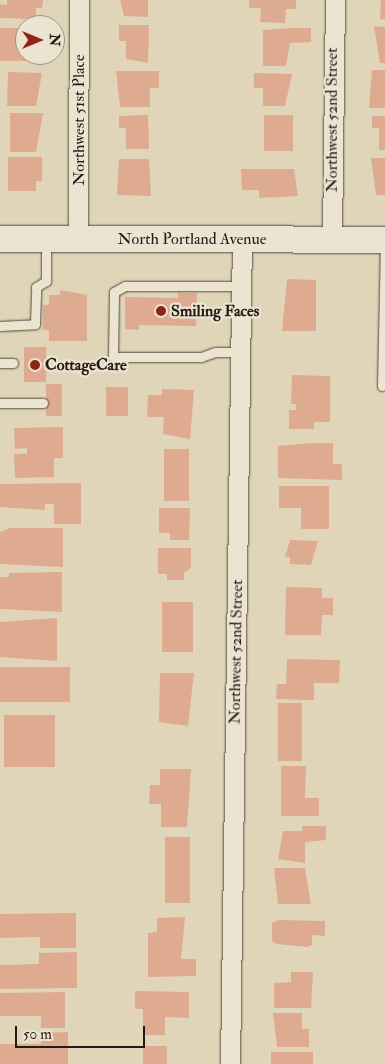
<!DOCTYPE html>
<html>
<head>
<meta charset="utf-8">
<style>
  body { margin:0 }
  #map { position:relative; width:385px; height:1064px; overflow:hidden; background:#e0d5b8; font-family:"IM FELL Double Pica",serif }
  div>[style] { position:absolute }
  .building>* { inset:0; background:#deab91; transform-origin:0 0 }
  .roads { filter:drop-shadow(0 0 1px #53483d) drop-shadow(0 0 1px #53483d) }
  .lane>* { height:9px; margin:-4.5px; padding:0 4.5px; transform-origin:4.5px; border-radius:4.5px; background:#ebe4d1 }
  .street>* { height:19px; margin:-9.5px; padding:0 9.5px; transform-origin:9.5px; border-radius:9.5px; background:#ebe4d1 }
  .secondary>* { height:26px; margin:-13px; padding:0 13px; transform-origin:13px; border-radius:13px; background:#ebe4d1 }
  .dots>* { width:14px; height:14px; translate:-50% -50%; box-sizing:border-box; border:2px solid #ebe4d1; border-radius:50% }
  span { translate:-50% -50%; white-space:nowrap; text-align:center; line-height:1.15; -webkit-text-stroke:4.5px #ebe4d1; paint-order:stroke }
  .street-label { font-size:16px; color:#241914 }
  .poi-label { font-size:16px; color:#241914; font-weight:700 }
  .left { translate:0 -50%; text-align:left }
  .north { position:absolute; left:15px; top:15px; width:50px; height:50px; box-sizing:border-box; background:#ebe4d1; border:1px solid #9b9385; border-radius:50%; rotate:90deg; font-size:14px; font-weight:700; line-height:20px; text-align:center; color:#241914 }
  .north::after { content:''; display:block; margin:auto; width:18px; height:22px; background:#8f2418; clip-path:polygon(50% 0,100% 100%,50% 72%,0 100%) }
  .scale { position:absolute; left:15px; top:1026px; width:130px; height:22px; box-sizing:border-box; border:2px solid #241914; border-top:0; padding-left:6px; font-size:15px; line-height:18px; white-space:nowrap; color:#241914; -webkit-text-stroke:4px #ebe4d1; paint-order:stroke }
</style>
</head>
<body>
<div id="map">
  <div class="building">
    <div style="clip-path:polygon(7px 0,43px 0,42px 8px,36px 8px,36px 19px,0 18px,0 4px,7px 5px)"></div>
    <div style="clip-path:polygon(120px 0,148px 0,148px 17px,124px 16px)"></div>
    <div style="clip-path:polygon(249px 0,296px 0,296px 9px,286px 9px,285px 23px,260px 22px,261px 8px,249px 8px)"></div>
    <div style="clip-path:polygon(381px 0,385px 0,385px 20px,380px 19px)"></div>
    <div style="clip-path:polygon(119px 25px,149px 25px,148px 63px,126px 59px,126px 41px,119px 41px)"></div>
    <div style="clip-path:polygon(374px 26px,385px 27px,385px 63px,380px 63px)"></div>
    <div style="clip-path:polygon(0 28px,25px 28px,25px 55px,31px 55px,31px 61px,0 61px)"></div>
    <div style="clip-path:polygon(292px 28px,311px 28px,311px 42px,290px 43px,286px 66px,263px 66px,263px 30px)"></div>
    <div style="clip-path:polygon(372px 70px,385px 70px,385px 108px,369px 108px)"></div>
    <div style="clip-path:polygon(116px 71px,159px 71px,159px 88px,150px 88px,150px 107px,120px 107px)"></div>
    <div style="clip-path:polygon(8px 72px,42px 73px,36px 106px,7px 106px)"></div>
    <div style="clip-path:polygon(254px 73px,292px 74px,285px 106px,263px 106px,263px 88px,254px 88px)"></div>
    <div style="clip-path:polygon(10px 113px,43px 113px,36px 152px,10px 152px)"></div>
    <div style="clip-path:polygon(148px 115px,149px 149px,126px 149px,126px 128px,119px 128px,119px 116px)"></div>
    <div style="left:264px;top:115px;width:29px;height:36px"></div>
    <div style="clip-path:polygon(372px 116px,385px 116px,385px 150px,379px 150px,379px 128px,372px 128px)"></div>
    <div style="clip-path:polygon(8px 157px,42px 157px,42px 181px,36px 181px,36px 191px,8px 191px)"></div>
    <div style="clip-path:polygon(371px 158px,385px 158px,385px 195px,376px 195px)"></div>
    <div style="clip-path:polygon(119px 159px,149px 159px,151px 196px,117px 195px)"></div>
    <div style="clip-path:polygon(241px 169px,294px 169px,298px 196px,259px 198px,259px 190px,242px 190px)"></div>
    <div style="clip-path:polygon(287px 279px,316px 280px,316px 331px,282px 331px)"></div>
    <div style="clip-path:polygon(60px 290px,87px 295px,87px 341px,49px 341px,49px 330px,43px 330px,43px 305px,49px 305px,49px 295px,60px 295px)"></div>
    <div style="clip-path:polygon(178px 293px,197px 293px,196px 326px,139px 325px,139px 330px,125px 329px,125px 297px,178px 298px)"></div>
    <div style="left:24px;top:347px;width:22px;height:35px"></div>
    <div style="clip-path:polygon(292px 375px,330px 376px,330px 422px,314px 422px,314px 429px,289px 429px,289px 410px,296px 410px,296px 404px,291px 404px)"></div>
    <div style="left:46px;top:384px;width:16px;height:32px"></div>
    <div style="left:106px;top:387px;width:22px;height:29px"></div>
    <div style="clip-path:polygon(162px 389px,194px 390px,190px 439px,163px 434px,164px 417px,147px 417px,148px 395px,162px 395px)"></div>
    <div style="clip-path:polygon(63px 427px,63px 458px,54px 458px,54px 477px,15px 478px,14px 454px,27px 454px,27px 448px,15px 449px,14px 428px)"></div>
    <div style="clip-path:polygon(313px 443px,333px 443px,333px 464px,342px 464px,342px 480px,278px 478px,278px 446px)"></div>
    <div style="left:164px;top:449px;width:25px;height:52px"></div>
    <div style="clip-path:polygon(81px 483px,81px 524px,54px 524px,54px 504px,45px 504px,45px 510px,0 507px,0 484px)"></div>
    <div style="clip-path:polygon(279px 486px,329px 486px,329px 529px,301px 529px,301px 508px,279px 508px)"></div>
    <div style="clip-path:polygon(159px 508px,190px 508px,189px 540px,170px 540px,170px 533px,159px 533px)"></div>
    <div style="clip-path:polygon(10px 528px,63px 528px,63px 567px,0 564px,0 532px)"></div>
    <div style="clip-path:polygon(290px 540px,318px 541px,311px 565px,290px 564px,290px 557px,285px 557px)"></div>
    <div style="clip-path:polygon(158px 548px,191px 548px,191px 568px,184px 573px,184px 580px,167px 580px,167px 574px,158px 574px)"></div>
    <div style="clip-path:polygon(62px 572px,62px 612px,0 609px,0 577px,9px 577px,9px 573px)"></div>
    <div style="clip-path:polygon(286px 587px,322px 588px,322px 598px,333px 598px,333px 615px,322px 615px,321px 635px,285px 635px)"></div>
    <div style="left:162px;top:602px;width:31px;height:50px"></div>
    <div style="clip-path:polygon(57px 618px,57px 661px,0 657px,0 622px)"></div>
    <div style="clip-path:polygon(287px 659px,340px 660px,339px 683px,314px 683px,314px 700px,276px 699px,277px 684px,286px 684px)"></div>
    <div style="left:70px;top:667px;width:35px;height:70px;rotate:90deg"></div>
    <div style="clip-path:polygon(160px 673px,194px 673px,188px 726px,159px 722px)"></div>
    <div style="left:278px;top:703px;width:24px;height:58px"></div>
    <div style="left:4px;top:715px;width:51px;height:52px"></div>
    <div style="clip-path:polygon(281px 766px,306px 766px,305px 798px,319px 798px,319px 816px,281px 816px)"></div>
    <div style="clip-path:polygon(160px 769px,191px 769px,187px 827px,161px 827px,161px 804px,149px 804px,150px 785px,160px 785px)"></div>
    <div style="clip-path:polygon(302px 826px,326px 826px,326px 840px,305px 842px,305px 863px,278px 859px,283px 831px,302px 831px)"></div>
    <div style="left:165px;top:837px;width:25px;height:66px"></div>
    <div style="clip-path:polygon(274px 868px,305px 868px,311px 904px,278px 904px)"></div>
    <div style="clip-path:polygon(76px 913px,76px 948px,40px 948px,40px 937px,0 938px,0 914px)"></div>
    <div style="clip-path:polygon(185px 917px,181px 959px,196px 959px,196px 976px,148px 977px,148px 933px,157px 932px,157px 918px)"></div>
    <div style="clip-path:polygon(278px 920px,325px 921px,325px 936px,312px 935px,312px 945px,307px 947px,277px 944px,272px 941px,272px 923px)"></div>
    <div style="clip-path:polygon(77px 952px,77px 988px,0 989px,0 965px,39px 964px,39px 953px)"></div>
    <div style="clip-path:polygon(291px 972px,313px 972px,311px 1008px,274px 1008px,274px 983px,291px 982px)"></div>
    <div style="clip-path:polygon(135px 991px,189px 992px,189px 1018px,165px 1017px,165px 1035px,143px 1035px,143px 1009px,135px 1009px)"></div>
    <div style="clip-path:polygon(65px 992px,65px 1028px,41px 1028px,41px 1016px,0 1016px,0 993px)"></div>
    <div style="clip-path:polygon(273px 1013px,302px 1013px,302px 1029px,309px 1029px,309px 1047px,277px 1047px)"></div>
    <div style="clip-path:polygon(68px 1032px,68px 1064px,0 1064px,0 1044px,41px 1044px,41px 1033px)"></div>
    <div style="left:143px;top:1046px;width:24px;height:18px"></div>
    <div style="left:271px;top:1052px;width:42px;height:12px"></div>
  </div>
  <div class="roads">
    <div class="lane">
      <div style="left:0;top:326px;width:35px;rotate:-3deg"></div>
      <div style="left:35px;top:324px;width:37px;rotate:-88deg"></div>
      <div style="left:36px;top:287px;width:12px;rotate:-31deg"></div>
      <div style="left:46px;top:281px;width:39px;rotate:-90deg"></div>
      <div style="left:240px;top:352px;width:25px;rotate:180deg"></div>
      <div style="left:215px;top:352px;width:15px;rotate:160deg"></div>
      <div style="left:201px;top:357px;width:88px;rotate:180deg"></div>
      <div style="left:113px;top:357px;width:65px;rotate:-89.1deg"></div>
      <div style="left:114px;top:292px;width:13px;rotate:-29deg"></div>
      <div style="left:125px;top:286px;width:116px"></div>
      <div style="left:0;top:363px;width:13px"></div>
      <div style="left:382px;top:386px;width:141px;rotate:-88.8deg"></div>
      <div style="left:0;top:403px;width:43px"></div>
    </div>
    <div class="street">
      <div style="left:78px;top:239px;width:239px;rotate:-89.8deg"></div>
      <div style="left:332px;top:240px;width:240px;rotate:-89.3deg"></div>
      <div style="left:230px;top:1064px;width:824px;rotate:-89.17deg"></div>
    </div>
    <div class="secondary">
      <div style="left:0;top:239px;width:385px;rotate:0.1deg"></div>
    </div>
  </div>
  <div class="dots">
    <div style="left:161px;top:311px;background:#8f2418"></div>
    <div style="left:35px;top:365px;background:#8f2418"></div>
  </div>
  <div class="street-label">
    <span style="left:79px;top:120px;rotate:-90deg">Northwest 51st Place</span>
    <span style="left:332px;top:120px;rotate:-90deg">Northwest 52nd Street</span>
    <span style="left:192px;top:239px">North Portland Avenue</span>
    <span style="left:236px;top:652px;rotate:-89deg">Northwest 52nd Street</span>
  </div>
  <div class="poi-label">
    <span class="left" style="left:171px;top:311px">Smiling Faces</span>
    <span class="left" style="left:45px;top:365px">CottageCare</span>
  </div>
  <div class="north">N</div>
  <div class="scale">50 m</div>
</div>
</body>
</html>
